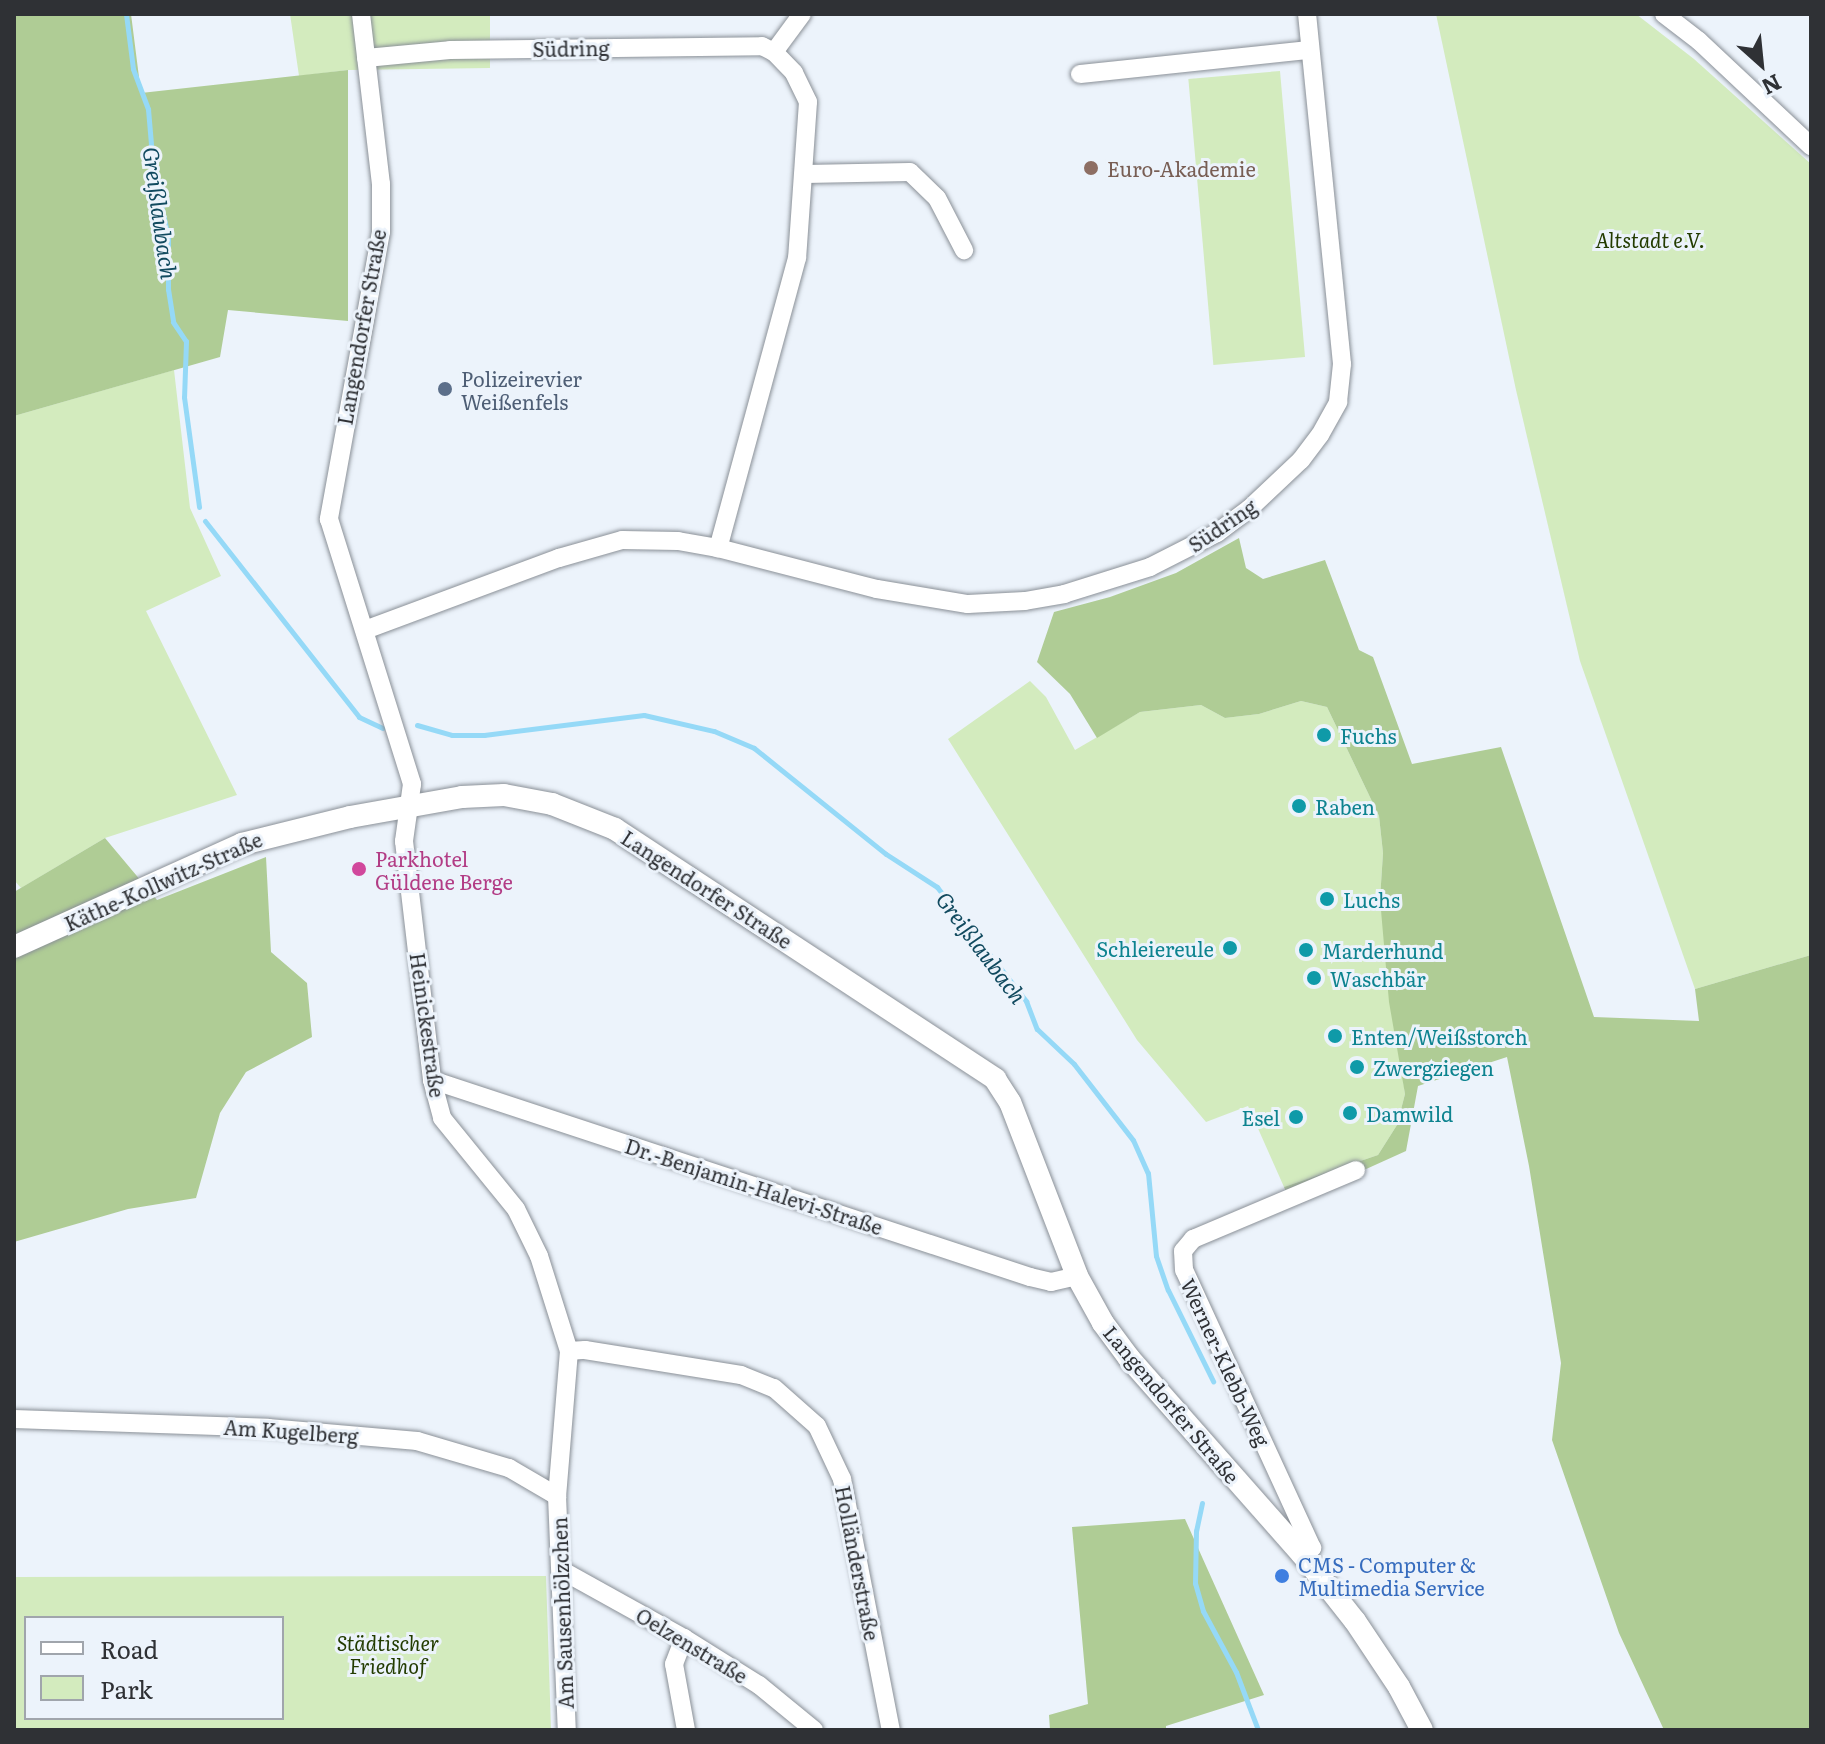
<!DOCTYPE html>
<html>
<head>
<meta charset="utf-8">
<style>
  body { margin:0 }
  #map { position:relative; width:1825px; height:1744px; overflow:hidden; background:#ecf3fb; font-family:Literata,serif }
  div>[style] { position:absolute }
  .green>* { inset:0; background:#d3ebbe; transform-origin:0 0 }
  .forest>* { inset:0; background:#afcc95 }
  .stream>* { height:5px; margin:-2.5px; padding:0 2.5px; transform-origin:2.5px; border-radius:2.5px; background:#95d9f7 }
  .roads { filter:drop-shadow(0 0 2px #8a9097) drop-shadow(0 0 2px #8a9097) }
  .minor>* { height:18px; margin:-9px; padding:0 9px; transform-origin:9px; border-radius:9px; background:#fff }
  .major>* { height:22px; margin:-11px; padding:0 11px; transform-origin:11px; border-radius:11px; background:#fff }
  .dots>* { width:22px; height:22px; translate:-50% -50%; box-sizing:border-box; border:4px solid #ecf3fb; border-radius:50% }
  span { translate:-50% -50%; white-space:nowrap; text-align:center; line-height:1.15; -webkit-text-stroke:6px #ecf3fb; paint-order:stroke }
  .street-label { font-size:20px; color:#2f3135 }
  .education-label { font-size:20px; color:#785e54 }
  .left { translate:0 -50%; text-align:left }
  .park-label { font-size:20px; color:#233c00; font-style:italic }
  .service-label { font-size:20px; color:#4e5e75 }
  .culture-label { font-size:20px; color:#0d838f }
  .right { translate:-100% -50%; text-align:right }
  .hotel-label { font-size:20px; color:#b23c85 }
  .shop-label { font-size:20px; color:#366cbe }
  .water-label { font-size:22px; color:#114a5f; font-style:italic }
  .frame { position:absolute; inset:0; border:16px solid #2f3135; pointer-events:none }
  .legend { position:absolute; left:24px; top:1616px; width:260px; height:104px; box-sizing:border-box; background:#ecf3fb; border:2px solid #a0a5ac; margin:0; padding:10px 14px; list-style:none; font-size:24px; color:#2f3135 }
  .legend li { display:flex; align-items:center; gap:16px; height:40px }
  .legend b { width:40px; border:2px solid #a0a5ac }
  .north { position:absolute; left:1721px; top:24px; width:80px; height:80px; -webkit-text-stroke:6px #ecf3fb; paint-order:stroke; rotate:153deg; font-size:22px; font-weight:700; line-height:32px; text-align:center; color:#2f3135 }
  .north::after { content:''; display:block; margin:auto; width:28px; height:36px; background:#2f3135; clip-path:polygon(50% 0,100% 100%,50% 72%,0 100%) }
</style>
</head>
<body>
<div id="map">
  <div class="green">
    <div style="clip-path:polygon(290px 14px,490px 14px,490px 68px,348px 70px,299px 76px)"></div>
    <div style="clip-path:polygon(1436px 14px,1636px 14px,1694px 59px,1811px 164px,1811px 955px,1695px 989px,1580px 661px,1516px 390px)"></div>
    <div style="left:1280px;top:71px;width:287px;height:92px;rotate:85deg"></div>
    <div style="clip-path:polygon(174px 370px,190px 508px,221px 576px,146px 611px,237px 795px,105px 838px,21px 888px,14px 880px,14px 416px)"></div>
    <div style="clip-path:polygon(1030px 681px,1046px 697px,1075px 750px,1140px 712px,1201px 705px,1225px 718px,1259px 714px,1301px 701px,1327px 707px,1379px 816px,1383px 853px,1380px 899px,1405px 1094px,1397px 1125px,1378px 1155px,1284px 1187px,1248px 1106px,1206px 1122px,1137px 1040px,948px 739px)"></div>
    <div style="clip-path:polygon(evenodd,546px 1576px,551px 1730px,14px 1730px,14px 1577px,546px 1576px,282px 1618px,282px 1718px,26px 1718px,26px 1618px,282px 1618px)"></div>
  </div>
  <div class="forest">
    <div style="clip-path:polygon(14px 14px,131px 14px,141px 93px,348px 70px,348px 321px,228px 310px,220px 357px,14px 416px)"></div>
    <div style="clip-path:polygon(1239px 538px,1246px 568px,1263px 579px,1325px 560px,1359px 650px,1373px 657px,1412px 764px,1501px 747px,1594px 1017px,1699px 1021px,1695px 989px,1811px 955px,1811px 1730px,1664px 1730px,1619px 1633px,1552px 1440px,1561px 1363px,1529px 1166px,1507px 1057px,1418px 1086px,1406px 1151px,1291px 1203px,1284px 1187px,1378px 1155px,1397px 1125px,1405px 1094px,1389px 1002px,1380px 899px,1383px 853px,1379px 816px,1327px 707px,1301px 701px,1259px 714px,1225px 718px,1201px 705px,1140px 712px,1097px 738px,1070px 694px,1037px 662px,1054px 612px,1110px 597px,1176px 573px)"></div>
    <div style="clip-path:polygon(105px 838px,157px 900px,266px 857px,271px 952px,307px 983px,312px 1037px,246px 1072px,220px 1113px,196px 1198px,128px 1209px,14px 1242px,14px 892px)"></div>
    <div style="clip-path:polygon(1185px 1519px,1264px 1695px,1166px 1726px,1166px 1730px,1050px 1730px,1049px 1715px,1088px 1704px,1072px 1527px)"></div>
  </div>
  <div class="stream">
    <div style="left:126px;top:14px;width:55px;rotate:82.7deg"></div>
    <div style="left:133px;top:69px;width:43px;rotate:69.4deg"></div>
    <div style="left:148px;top:109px;width:58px;rotate:85.1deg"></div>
    <div style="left:153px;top:167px;width:72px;rotate:77.9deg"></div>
    <div style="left:168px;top:237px;width:52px;rotate:90deg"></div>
    <div style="left:168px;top:289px;width:33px;rotate:81deg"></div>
    <div style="left:173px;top:322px;width:23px;rotate:56deg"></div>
    <div style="left:186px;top:341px;width:56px;rotate:92deg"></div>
    <div style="left:184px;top:397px;width:111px;rotate:82.2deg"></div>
    <div style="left:205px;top:521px;width:249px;rotate:51.8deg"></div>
    <div style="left:359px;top:717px;width:26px;rotate:25deg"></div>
    <div style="left:417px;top:725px;width:36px;rotate:16deg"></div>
    <div style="left:452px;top:735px;width:32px"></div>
    <div style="left:484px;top:735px;width:161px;rotate:-7.1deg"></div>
    <div style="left:644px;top:715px;width:72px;rotate:12.9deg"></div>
    <div style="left:714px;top:731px;width:43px;rotate:23deg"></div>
    <div style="left:754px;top:748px;width:169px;rotate:38.8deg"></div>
    <div style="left:886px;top:854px;width:61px;rotate:32.9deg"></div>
    <div style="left:937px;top:887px;width:145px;rotate:52deg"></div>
    <div style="left:1026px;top:1001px;width:30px;rotate:69deg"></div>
    <div style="left:1037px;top:1029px;width:51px;rotate:43.4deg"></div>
    <div style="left:1074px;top:1064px;width:96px;rotate:52.2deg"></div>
    <div style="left:1133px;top:1140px;width:36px;rotate:66deg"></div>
    <div style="left:1148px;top:1173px;width:83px;rotate:84.5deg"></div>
    <div style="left:1156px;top:1256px;width:36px;rotate:71deg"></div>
    <div style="left:1168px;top:1290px;width:102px;rotate:63.7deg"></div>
    <div style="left:1202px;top:1503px;width:29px;rotate:102deg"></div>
    <div style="left:1196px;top:1531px;width:52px;rotate:91.1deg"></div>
    <div style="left:1195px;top:1583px;width:29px;rotate:74deg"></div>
    <div style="left:1203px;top:1611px;width:69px;rotate:61.6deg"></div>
    <div style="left:1236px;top:1672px;width:62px;rotate:69.2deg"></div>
  </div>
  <div class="roads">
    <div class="minor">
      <div style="left:361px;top:14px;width:171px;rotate:83.3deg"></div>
      <div style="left:381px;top:184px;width:48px;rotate:90deg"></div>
      <div style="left:381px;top:232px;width:292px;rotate:100.3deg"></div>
      <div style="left:329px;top:519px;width:278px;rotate:72.6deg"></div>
      <div style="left:412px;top:784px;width:58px;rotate:98deg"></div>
      <div style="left:404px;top:841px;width:241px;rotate:83.3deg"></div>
      <div style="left:432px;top:1080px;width:39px;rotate:75deg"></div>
      <div style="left:442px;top:1118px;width:117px;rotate:50.9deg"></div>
      <div style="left:516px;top:1209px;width:52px;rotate:63.9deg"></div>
      <div style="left:539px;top:1256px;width:100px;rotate:72.5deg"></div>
      <div style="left:569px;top:1351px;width:145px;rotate:94.7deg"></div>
      <div style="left:557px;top:1496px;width:234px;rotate:87.6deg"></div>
      <div style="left:1664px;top:14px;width:44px;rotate:37.6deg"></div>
      <div style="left:1699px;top:41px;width:154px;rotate:43.2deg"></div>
      <div style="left:774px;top:52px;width:47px;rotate:-53.6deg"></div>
      <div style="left:366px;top:58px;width:84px;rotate:-5.4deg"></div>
      <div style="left:450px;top:50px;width:312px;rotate:-0.7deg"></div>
      <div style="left:762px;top:46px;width:13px;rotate:27deg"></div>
      <div style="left:774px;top:52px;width:29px;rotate:46deg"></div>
      <div style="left:794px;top:73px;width:32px;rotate:64deg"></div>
      <div style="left:808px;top:102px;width:156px;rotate:94deg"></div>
      <div style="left:797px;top:258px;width:301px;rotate:105.2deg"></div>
      <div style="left:1080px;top:74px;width:231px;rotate:-6deg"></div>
      <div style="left:805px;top:174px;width:105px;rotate:-1.1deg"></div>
      <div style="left:910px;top:172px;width:37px;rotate:44deg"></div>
      <div style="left:937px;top:198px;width:59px;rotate:62.6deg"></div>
      <div style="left:365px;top:630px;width:207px;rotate:-20.4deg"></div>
      <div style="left:559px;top:558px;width:66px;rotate:-15.9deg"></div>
      <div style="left:622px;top:540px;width:56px;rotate:1deg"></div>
      <div style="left:678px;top:541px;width:41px;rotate:9.9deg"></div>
      <div style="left:718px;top:548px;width:164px;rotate:14.5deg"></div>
      <div style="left:877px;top:589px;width:92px;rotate:9.4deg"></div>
      <div style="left:968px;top:604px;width:57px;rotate:-3deg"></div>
      <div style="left:1025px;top:601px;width:40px;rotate:-10deg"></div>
      <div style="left:1064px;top:594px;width:90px;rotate:-17.4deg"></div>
      <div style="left:1150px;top:567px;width:75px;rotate:-26.9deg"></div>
      <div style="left:1217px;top:533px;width:40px;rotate:-37deg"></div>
      <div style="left:1249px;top:509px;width:71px;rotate:-43.3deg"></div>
      <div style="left:1301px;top:460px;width:31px;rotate:-53deg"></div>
      <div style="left:1320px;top:435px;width:38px;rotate:-61deg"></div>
      <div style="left:1338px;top:402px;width:38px;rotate:-84deg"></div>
      <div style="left:1342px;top:364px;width:352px;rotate:-95.7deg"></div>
      <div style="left:432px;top:1080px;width:630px;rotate:18.23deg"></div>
      <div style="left:1030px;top:1277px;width:22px;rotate:13deg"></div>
      <div style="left:1051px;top:1282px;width:27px;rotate:-13deg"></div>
      <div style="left:569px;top:1351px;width:16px;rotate:-4deg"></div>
      <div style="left:585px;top:1350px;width:158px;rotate:9.1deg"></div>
      <div style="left:741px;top:1375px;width:35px;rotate:22deg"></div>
      <div style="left:774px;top:1388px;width:57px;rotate:41.5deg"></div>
      <div style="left:817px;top:1426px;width:59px;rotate:64.7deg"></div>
      <div style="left:842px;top:1479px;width:256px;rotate:79deg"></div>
      <div style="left:14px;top:1419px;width:254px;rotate:2deg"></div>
      <div style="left:268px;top:1428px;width:150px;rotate:5deg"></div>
      <div style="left:417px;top:1441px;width:96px;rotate:16.4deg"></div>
      <div style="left:509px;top:1468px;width:56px;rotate:30.3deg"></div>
      <div style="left:1302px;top:1554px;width:12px;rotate:-31deg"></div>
      <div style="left:1312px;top:1548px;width:306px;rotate:-114.7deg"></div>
      <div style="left:1184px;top:1270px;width:19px;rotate:-93deg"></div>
      <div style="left:1183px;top:1251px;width:16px;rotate:-50deg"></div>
      <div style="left:1193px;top:1239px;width:177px;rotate:-22.9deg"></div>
      <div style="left:563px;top:1571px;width:138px;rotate:29deg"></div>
      <div style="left:684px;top:1638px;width:89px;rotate:32.1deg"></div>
      <div style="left:759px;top:1685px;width:71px;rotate:39.3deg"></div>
      <div style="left:684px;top:1638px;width:28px;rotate:111deg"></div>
      <div style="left:674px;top:1664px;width:67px;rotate:79.7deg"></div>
    </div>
    <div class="major">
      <div style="left:14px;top:947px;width:250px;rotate:-24.3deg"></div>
      <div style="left:242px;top:844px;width:111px;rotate:-14deg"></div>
      <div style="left:350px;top:817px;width:114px;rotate:-10.1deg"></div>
      <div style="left:462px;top:797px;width:42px;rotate:-2.7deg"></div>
      <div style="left:504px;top:795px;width:49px;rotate:10.6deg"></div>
      <div style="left:552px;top:804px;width:68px;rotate:21.6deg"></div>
      <div style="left:615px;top:829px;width:455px;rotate:33.3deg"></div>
      <div style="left:995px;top:1079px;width:27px;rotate:57deg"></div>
      <div style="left:1010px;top:1102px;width:186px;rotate:68.9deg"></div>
      <div style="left:1077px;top:1276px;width:54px;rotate:61deg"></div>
      <div style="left:1103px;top:1323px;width:44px;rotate:53.4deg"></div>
      <div style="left:1129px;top:1358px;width:261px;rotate:48.6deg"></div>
      <div style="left:1302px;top:1554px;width:85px;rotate:51.7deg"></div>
      <div style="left:1355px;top:1621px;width:79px;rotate:56.3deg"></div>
      <div style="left:1399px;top:1687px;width:49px;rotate:61.9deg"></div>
    </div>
  </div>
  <div class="dots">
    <div style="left:1091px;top:168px;background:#8d6e63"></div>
    <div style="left:445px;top:389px;background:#5c6f8a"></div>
    <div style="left:1324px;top:735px;background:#0f9aa8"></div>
    <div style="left:1299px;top:806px;background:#0f9aa8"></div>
    <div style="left:359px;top:869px;background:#d1479c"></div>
    <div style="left:1327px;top:899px;background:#0f9aa8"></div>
    <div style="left:1230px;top:948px;background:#0f9aa8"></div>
    <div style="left:1306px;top:950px;background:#0f9aa8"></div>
    <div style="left:1314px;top:978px;background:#0f9aa8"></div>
    <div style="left:1335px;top:1036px;background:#0f9aa8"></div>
    <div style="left:1357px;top:1067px;background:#0f9aa8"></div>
    <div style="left:1350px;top:1113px;background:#0f9aa8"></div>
    <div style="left:1296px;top:1117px;background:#0f9aa8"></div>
    <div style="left:1282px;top:1576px;background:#3f7fe0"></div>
  </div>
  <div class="street-label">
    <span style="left:571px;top:48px;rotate:-1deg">Südring</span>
    <span style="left:361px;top:327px;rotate:-80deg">Langendorfer Straße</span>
    <span style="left:1222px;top:525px;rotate:-34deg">Südring</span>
    <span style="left:163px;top:881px;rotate:-24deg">Käthe-Kollwitz-Straße</span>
    <span style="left:707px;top:889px;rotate:33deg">Langendorfer Straße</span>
    <span style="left:428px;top:1025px;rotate:82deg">Heinickestraße</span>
    <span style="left:754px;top:1186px;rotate:18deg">Dr.-Benjamin-Halevi-Straße</span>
    <span style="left:1226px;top:1362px;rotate:65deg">Werner-Klebb-Weg</span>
    <span style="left:1172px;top:1404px;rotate:50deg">Langendorfer Straße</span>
    <span style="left:291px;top:1431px;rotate:4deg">Am Kugelberg</span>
    <span style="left:858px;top:1563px;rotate:79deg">Holländerstraße</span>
    <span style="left:562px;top:1613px;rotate:-92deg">Am Sausenhölzchen</span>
    <span style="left:692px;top:1645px;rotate:31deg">Oelzenstraße</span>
  </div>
  <div class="education-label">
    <span class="left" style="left:1107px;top:168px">Euro-Akademie</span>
  </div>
  <div class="park-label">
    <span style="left:1650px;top:239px">Altstadt e.V.</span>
    <span style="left:388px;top:1654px">Städtischer<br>Friedhof</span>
  </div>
  <div class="service-label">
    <span class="left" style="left:461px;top:390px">Polizeirevier<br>Weißenfels</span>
  </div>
  <div class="culture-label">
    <span class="left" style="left:1340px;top:735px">Fuchs</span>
    <span class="left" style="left:1315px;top:806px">Raben</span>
    <span class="left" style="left:1343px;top:899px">Luchs</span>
    <span class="right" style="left:1214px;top:948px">Schleiereule</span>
    <span class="left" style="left:1322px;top:950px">Marderhund</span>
    <span class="left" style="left:1330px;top:978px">Waschbär</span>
    <span class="left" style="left:1351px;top:1036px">Enten/Weißstorch</span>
    <span class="left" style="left:1373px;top:1067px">Zwergziegen</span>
    <span class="left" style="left:1366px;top:1113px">Damwild</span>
    <span class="right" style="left:1280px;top:1117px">Esel</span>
  </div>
  <div class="hotel-label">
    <span class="left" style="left:375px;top:870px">Parkhotel<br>Güldene Berge</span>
  </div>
  <div class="shop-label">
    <span class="left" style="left:1298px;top:1576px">CMS - Computer &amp;<br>Multimedia Service</span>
  </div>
  <div class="water-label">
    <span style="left:161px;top:213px;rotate:82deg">Greißlaubach</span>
    <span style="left:982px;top:947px;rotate:53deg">Greißlaubach</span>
  </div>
  <div class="frame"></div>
  <ul class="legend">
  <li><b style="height:10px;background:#fff"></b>Road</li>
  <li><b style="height:22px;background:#d3ebbe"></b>Park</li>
  </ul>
  <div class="north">N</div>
</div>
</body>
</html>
